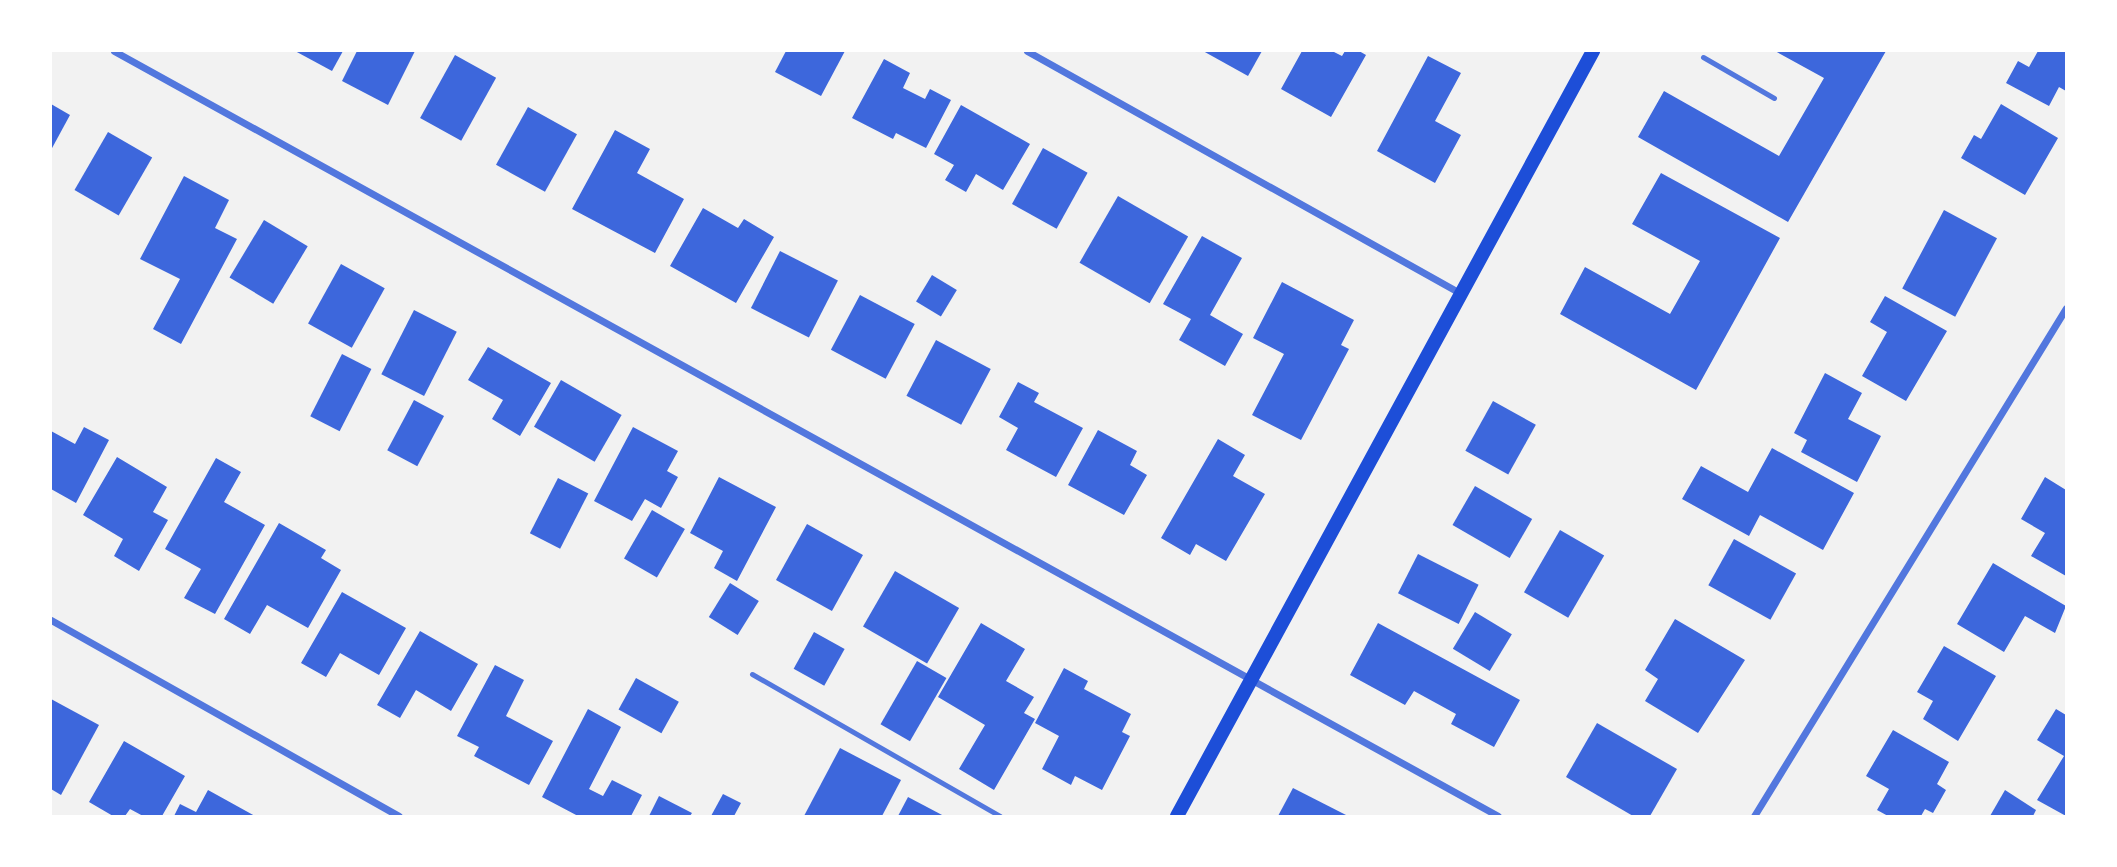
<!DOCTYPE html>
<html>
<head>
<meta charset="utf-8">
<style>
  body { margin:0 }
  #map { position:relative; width:2117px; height:867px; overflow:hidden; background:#f2f2f2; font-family:"Noto Sans",sans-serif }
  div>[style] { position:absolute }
  .building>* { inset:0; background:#3d67dc; transform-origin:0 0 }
  .service>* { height:5px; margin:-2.5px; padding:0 2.5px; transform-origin:2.5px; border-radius:2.5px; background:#5277de }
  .minor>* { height:7px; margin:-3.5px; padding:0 3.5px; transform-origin:3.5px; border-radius:3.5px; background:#5277de }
  .secondary>* { height:14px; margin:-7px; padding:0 7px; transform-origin:7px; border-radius:7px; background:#1d4ed8 }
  span { translate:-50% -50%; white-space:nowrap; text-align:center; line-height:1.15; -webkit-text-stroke:5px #fff; paint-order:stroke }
  .frame { position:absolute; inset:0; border:52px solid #fff; pointer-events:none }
</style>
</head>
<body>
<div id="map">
  <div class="building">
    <div style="clip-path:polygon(295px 51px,343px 51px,332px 71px)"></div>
    <div style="clip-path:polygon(357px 51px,415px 51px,388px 105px,342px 81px)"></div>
    <div style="clip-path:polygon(786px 51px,845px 51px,821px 96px,775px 72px)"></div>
    <div style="clip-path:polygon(1203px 51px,1262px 51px,1248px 76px)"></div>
    <div style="clip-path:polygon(1302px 51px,1332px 51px,1342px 56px,1345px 51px,1359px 51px,1366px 55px,1331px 117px,1281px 89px)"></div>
    <div style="clip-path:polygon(1775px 51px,1886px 51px,1788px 222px,1638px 137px,1664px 91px,1779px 156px,1824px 78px)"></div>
    <div style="clip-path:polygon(2038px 51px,2066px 51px,2066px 91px,2059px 87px,2049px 106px,2006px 83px,2018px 61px,2029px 67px)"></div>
    <div style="left:455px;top:55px;width:47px;height:72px;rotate:29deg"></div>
    <div style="clip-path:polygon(1428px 56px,1461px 73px,1435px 121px,1461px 135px,1435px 183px,1377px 151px)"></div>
    <div style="clip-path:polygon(884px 59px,910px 73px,903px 88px,925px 99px,930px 89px,951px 100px,926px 148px,896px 133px,893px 139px,852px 118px)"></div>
    <div style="clip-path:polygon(51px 104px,70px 115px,51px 150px)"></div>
    <div style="clip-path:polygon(2001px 104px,2058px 138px,2025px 195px,1961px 158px,1974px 135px,1981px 139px)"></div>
    <div style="clip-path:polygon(961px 105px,1030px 144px,1003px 190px,976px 174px,966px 192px,945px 180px,954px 165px,934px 154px)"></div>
    <div style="left:528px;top:107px;width:56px;height:66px;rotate:29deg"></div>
    <div style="clip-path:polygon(615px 130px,650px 149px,637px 173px,684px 199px,655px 253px,572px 209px)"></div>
    <div style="left:108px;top:132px;width:51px;height:67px;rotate:30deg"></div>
    <div style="left:1043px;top:148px;width:51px;height:64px;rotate:29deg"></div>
    <div style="clip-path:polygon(1661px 173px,1780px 238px,1696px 390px,1560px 314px,1585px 267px,1670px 314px,1700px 261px,1632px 224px)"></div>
    <div style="clip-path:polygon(184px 176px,229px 200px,215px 228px,237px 239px,181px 344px,153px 329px,180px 279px,140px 259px)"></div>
    <div style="left:1118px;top:196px;width:81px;height:77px;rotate:30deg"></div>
    <div style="clip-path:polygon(703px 208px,738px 228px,744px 219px,774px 237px,736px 303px,670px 266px)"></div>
    <div style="left:1944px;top:210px;width:60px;height:89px;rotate:28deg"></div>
    <div style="left:264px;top:220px;width:51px;height:67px;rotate:31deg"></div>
    <div style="clip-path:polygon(1202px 236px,1242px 258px,1210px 315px,1243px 334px,1225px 366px,1179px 340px,1191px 319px,1163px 304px)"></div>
    <div style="left:780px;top:251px;width:65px;height:64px;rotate:27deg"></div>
    <div style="left:341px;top:264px;width:50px;height:68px;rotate:29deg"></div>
    <div style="left:932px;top:275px;width:29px;height:31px;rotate:31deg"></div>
    <div style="clip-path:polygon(1282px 282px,1354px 320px,1341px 345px,1349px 349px,1301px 440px,1252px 415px,1284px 354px,1253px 338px)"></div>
    <div style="left:860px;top:295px;width:62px;height:62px;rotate:28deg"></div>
    <div style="clip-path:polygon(1885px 296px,1947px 331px,1906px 401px,1862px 376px,1887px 332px,1870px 322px)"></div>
    <div style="left:414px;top:310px;width:48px;height:72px;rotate:27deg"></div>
    <div style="left:936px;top:340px;width:62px;height:63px;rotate:28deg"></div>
    <div style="clip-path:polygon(488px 347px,551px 383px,520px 436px,492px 419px,503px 400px,468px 380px)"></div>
    <div style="left:342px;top:354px;width:33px;height:70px;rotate:27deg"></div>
    <div style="clip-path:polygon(1825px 373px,1862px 393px,1848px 419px,1881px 436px,1857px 482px,1801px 452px,1807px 440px,1794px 433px)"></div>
    <div style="left:561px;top:380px;width:70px;height:54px;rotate:30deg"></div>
    <div style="clip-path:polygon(1018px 382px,1039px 393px,1034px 402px,1083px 428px,1056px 477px,1006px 450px,1018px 428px,999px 417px)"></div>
    <div style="left:414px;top:400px;width:34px;height:57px;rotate:28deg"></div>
    <div style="left:1493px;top:401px;width:49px;height:57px;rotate:29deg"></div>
    <div style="clip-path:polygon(84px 427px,109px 440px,76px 503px,51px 489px,51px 431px,75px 444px)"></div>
    <div style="clip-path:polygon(633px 427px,678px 451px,667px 471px,678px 477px,661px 508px,645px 499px,632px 521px,594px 501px)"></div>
    <div style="clip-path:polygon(1098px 430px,1137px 451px,1130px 465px,1147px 475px,1124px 515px,1068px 485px)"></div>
    <div style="clip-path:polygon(1218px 439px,1245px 455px,1233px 476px,1265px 494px,1226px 561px,1196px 544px,1190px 555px,1161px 538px)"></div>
    <div style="clip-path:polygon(1772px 448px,1854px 493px,1823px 550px,1760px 515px,1749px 536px,1682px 499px,1701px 466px,1748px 492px)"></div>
    <div style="clip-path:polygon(117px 457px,167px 487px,153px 512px,168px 520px,139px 571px,114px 556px,123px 539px,83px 515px)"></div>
    <div style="clip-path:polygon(216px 458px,241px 472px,224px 502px,265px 525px,215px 614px,184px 598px,201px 569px,165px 549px)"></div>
    <div style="clip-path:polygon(719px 477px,776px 507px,737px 581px,714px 568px,723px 551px,690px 533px)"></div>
    <div style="clip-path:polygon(2045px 477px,2066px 490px,2066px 576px,2031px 556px,2045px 533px,2021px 519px)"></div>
    <div style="left:558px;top:478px;width:34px;height:62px;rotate:27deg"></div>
    <div style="left:1475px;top:486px;width:66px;height:45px;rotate:30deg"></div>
    <div style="left:652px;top:510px;width:38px;height:56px;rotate:30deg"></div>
    <div style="clip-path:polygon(279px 523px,326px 550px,321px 558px,341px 570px,308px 628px,267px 605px,250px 634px,224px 619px)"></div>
    <div style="left:807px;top:524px;width:64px;height:64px;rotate:29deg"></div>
    <div style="left:1560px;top:530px;width:51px;height:72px;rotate:30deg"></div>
    <div style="left:1734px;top:539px;width:71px;height:53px;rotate:29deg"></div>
    <div style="left:1418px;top:554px;width:68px;height:44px;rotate:27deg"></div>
    <div style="clip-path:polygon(1993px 563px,2066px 606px,2055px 633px,2025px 616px,2004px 652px,1957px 624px)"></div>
    <div style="left:895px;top:571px;width:74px;height:64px;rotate:30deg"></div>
    <div style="left:730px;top:583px;width:34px;height:40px;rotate:32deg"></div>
    <div style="clip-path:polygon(342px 592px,406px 628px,379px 675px,340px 653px,326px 677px,301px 663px)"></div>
    <div style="left:1475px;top:612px;width:43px;height:43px;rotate:31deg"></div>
    <div style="clip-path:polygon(1675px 619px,1745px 660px,1698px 733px,1645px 701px,1658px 679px,1645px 670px)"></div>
    <div style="clip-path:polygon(981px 623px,1025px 649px,1006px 681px,1034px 697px,1024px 713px,1035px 719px,994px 790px,959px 769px,985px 725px,938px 697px)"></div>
    <div style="clip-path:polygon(1378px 623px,1520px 700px,1494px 747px,1451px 724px,1456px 714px,1414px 691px,1405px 705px,1350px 675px)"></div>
    <div style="clip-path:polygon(420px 631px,478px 664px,451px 711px,416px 690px,400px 718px,377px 705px)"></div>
    <div style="left:814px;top:632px;width:35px;height:42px;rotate:29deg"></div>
    <div style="clip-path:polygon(1944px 646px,1996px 676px,1958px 741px,1923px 719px,1933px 701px,1917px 692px)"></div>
    <div style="left:917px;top:661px;width:34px;height:73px;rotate:30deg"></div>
    <div style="clip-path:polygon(495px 665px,524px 680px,506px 716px,553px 741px,529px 785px,474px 756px,479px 747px,457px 736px)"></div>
    <div style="clip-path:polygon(1064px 668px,1088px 681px,1084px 689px,1131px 714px,1122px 732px,1130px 736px,1102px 790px,1075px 776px,1071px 785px,1042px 769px,1059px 736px,1035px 723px)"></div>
    <div style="left:636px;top:678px;width:49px;height:36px;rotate:29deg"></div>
    <div style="clip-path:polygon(51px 699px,99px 725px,61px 795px,51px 789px)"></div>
    <div style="clip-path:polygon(588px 709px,621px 727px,589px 789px,603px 796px,612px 780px,642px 795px,631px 816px,578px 816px,542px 797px)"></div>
    <div style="clip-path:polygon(2056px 709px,2066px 715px,2066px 816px,2037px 800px,2064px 756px,2037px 740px)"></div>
    <div style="clip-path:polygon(1597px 723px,1677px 769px,1650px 816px,1633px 816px,1566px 777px)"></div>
    <div style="clip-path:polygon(1893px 730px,1949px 762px,1937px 784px,1946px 790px,1933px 813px,1925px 809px,1921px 816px,1888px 816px,1877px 810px,1889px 789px,1866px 776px)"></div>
    <div style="clip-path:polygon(124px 741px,185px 776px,162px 816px,143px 816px,130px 809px,125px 816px,113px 816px,89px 802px)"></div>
    <div style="clip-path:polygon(840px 748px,901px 780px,882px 816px,804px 816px)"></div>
    <div style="clip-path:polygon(1293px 788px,1348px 816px,1278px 816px)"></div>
    <div style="clip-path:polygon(208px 790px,255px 816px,174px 816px,180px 804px,196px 812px)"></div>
    <div style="clip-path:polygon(2005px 790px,2036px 810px,2033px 816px,1990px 816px)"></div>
    <div style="clip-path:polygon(723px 794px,741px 803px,734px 816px,711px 816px)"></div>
    <div style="clip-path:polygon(659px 796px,692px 813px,690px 816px,649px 816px)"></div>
    <div style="clip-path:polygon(908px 797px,944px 816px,898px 816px)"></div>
  </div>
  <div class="service">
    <div style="left:1703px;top:57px;width:82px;rotate:30deg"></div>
    <div style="left:752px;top:674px;width:286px;rotate:29.8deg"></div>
  </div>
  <div class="minor">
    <div style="left:114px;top:51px;width:1581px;rotate:28.93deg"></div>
    <div style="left:1027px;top:51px;width:496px;rotate:29.2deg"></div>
    <div style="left:51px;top:620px;width:399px;rotate:29.4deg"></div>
    <div style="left:1754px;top:816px;width:596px;rotate:-58.44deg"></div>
  </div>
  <div class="secondary">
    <div style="left:1177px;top:816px;width:871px;rotate:-61.46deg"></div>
  </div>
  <div class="frame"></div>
</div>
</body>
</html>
